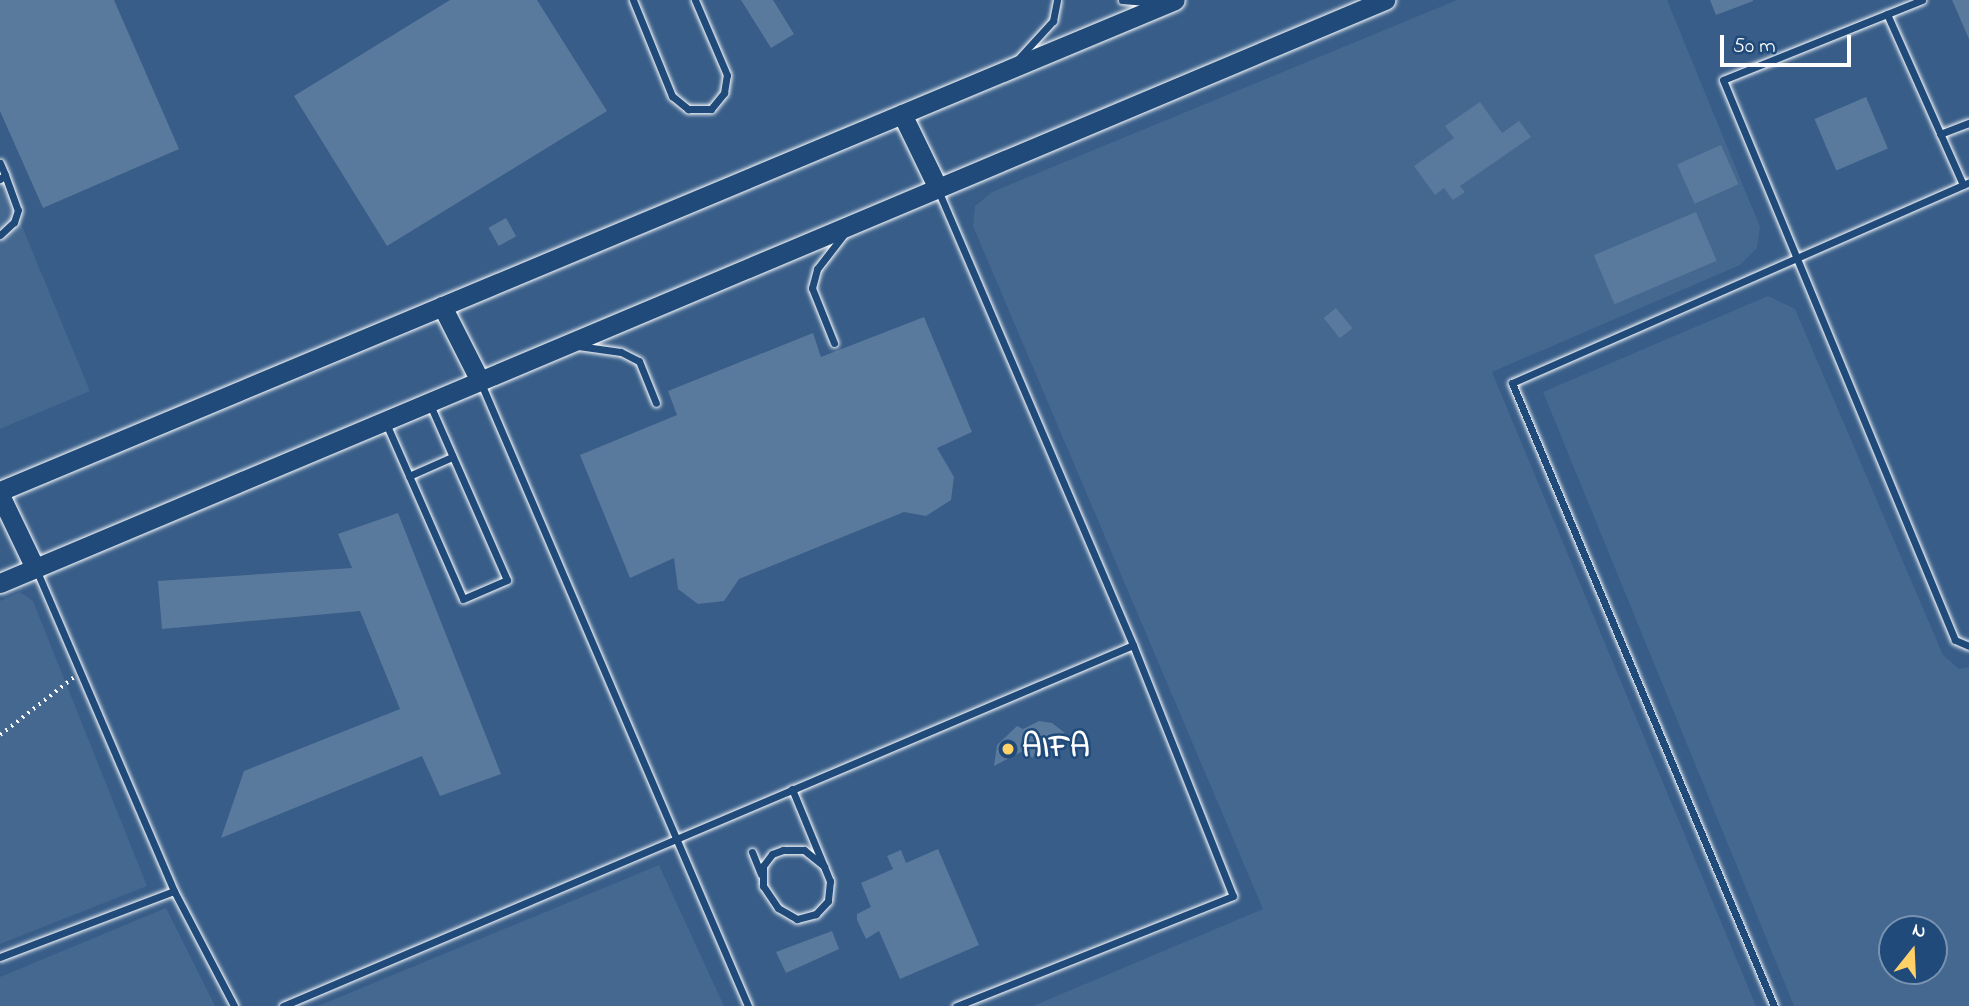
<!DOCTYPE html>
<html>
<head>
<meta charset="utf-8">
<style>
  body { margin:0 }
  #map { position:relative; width:1969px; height:1006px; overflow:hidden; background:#28517f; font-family:"Indie Flower",sans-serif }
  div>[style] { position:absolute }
  .built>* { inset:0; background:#375d88 }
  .green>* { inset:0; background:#446890 }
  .building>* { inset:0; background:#5a7a9d; transform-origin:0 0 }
  .path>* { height:3.5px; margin-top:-1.75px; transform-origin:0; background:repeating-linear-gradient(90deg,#fff 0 2px,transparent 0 7px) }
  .roads { filter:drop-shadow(0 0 2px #fff) drop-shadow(0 0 2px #fff) }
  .lane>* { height:7px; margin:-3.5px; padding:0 3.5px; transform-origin:3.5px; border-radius:3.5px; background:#1f4a7a }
  .secondary>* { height:19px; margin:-9.5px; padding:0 9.5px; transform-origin:9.5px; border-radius:9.5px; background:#1f4a7a }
  .dots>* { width:19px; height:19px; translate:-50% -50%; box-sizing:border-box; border:4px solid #1f4a7a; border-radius:50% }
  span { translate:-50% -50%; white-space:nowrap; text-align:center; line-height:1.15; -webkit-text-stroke:5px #1f4a7a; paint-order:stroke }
  .poi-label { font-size:32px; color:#fff; font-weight:700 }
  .left { translate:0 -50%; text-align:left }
  .north { position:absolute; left:1878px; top:915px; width:70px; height:70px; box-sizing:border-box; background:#1f4a7a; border:2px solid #7992af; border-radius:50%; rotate:18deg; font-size:19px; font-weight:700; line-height:28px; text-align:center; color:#fff }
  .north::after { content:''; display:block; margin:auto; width:24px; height:32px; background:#ffd166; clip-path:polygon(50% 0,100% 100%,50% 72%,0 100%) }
  .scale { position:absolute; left:1720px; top:35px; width:131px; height:32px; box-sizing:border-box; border:4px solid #fff; border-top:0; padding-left:9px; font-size:21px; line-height:24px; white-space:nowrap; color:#fff; -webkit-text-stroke:5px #1f4a7a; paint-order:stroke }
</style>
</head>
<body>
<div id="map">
  <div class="built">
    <div style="clip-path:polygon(evenodd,0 0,1969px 0,1969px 1006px,0 1006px,0 0,1892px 929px,1934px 929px,1934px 971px,1892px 971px,1892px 929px)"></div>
  </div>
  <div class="green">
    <div style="clip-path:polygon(1457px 0,1667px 0,1760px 227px,1757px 248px,1740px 265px,1492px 372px,1756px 1006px,1033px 1006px,1263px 909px,973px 226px,975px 206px,992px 192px)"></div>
    <div style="clip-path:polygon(0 173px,90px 391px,0 429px)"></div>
    <div style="clip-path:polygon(evenodd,1768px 296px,1795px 309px,1943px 655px,1959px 669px,1969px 667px,1969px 1006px,1794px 1006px,1543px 392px,1768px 296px,1892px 929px,1934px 929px,1934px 971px,1892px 971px,1892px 929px)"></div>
    <div style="clip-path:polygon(20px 592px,33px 601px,147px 886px,0 944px,0 601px)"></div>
    <div style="clip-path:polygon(659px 865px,724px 1006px,318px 1006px)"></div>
    <div style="clip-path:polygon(166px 908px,215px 1006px,0 1006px,0 977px)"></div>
  </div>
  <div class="building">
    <div style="clip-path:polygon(0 0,114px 0,179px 149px,43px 208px,0 111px)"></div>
    <div style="clip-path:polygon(450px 0,537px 0,607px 111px,387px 246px,294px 96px)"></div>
    <div style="clip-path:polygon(741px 0,773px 0,794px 34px,771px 48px)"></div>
    <div style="clip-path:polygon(1710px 0,1753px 0,1753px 1px,1716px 15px)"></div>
    <div style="clip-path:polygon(1952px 0,1969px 0,1969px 39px)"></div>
    <div style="left:1866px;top:97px;width:56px;height:56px;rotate:67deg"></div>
    <div style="clip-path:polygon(1480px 102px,1502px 133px,1519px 121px,1531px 137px,1460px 186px,1465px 192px,1453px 200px,1444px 188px,1435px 195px,1414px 166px,1454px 138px,1445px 126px)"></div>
    <div style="left:1721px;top:145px;width:43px;height:48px;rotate:66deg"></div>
    <div style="left:1696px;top:212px;width:53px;height:111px;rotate:67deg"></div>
    <div style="left:506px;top:218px;width:21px;height:20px;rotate:61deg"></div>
    <div style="left:1336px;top:308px;width:26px;height:16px;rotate:51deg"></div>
    <div style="clip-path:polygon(924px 317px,972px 432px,937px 448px,954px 477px,951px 500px,926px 516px,904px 512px,739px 579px,724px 601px,698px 604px,678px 589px,674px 558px,630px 578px,580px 455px,677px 415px,668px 391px,813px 333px,821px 357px)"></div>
    <div style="clip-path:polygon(398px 513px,501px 774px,440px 796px,422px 756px,221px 838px,244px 771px,400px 709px,360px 611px,162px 629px,158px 581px,352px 568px,338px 534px)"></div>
    <div style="clip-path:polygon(1039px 721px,1052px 723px,1065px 733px,1038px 745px,1033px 758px,1021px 752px,994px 766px,997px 745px,1017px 726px,1023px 729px)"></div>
    <div style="clip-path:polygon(938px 849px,979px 945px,900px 979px,879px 931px,866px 939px,857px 920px,857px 914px,871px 907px,861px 883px,893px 869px,887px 856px,901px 850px,906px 863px)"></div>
    <div style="clip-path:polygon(832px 931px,839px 949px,786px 973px,776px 952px)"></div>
  </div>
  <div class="path">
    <div style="left:0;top:735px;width:93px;rotate:-38deg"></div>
  </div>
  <div class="roads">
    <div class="lane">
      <div style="left:633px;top:0;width:104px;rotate:67.9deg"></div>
      <div style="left:672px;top:96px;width:21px;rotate:39deg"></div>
      <div style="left:688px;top:109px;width:23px"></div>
      <div style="left:711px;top:109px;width:21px;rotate:-51deg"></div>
      <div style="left:724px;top:93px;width:18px;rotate:-81deg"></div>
      <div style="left:727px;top:75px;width:82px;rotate:-113.1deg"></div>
      <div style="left:1122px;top:0;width:33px;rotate:5deg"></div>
      <div style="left:1922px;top:0;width:214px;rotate:158.1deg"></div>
      <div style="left:1723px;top:80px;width:606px;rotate:67.5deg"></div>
      <div style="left:1955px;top:640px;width:15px;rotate:23deg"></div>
      <div style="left:1887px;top:14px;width:187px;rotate:66deg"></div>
      <div style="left:1018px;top:59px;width:52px;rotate:-47.4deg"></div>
      <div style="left:1053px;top:21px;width:21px;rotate:-79deg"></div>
      <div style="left:1940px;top:134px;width:31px;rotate:-21deg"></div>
      <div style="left:0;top:163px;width:13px;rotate:67deg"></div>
      <div style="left:0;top:179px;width:6px;rotate:-39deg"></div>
      <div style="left:5px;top:175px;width:37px;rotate:70deg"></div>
      <div style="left:18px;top:210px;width:13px;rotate:108deg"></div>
      <div style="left:14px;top:222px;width:19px;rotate:137deg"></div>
      <div style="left:938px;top:190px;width:495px;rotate:66.8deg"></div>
      <div style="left:1133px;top:645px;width:270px;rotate:68.3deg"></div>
      <div style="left:1233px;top:896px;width:298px;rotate:158.3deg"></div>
      <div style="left:834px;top:343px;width:59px;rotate:-111.8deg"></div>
      <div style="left:812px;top:288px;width:20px;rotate:-75deg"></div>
      <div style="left:817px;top:269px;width:46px;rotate:-52.1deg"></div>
      <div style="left:578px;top:346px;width:43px;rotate:7.9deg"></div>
      <div style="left:621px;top:352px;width:20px;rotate:27deg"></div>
      <div style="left:639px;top:361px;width:45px;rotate:68deg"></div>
      <div style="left:480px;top:381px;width:680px;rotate:66.79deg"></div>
      <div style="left:385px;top:421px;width:194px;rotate:66.3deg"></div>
      <div style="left:463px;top:599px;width:48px;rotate:-23.4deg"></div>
      <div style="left:507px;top:580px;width:191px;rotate:-113.7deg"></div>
      <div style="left:409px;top:476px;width:47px;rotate:-23.8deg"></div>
      <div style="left:36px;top:569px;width:350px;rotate:66.8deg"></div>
      <div style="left:174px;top:891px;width:130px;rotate:62.4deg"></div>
      <div style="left:792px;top:789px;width:100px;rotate:67.6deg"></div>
      <div style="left:830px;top:881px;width:20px;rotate:96deg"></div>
      <div style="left:828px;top:901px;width:18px;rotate:133deg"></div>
      <div style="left:816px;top:914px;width:20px;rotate:165deg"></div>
      <div style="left:797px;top:919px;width:22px;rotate:-150deg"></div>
      <div style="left:778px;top:908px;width:27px;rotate:-124deg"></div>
      <div style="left:763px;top:886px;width:20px;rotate:-90deg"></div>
      <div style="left:763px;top:866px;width:15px;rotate:-53deg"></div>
      <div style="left:772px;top:854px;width:12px;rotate:-20deg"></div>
      <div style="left:783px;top:850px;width:21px"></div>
      <div style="left:804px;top:850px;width:26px;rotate:39deg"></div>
      <div style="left:752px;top:852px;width:24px;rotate:68deg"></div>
      <div style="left:0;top:957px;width:186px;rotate:-20.8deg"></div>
      <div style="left:283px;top:1006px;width:923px;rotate:-23.01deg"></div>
      <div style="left:1774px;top:1006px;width:676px;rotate:-112.81deg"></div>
      <div style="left:1512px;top:383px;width:499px;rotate:-23.7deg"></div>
    </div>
    <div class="secondary">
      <div style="left:902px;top:114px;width:82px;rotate:64.1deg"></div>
      <div style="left:442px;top:306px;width:84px;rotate:63.1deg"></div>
      <div style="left:0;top:491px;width:1273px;rotate:-22.68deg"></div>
      <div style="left:0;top:495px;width:81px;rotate:64.4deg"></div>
      <div style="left:0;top:583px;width:1503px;rotate:-22.83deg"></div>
    </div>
  </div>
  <div class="dots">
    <div style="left:1008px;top:749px;background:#ffd166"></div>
  </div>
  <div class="poi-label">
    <span class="left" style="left:1022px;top:749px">AIFA</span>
  </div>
  <div class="north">N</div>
  <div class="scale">50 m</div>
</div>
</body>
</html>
